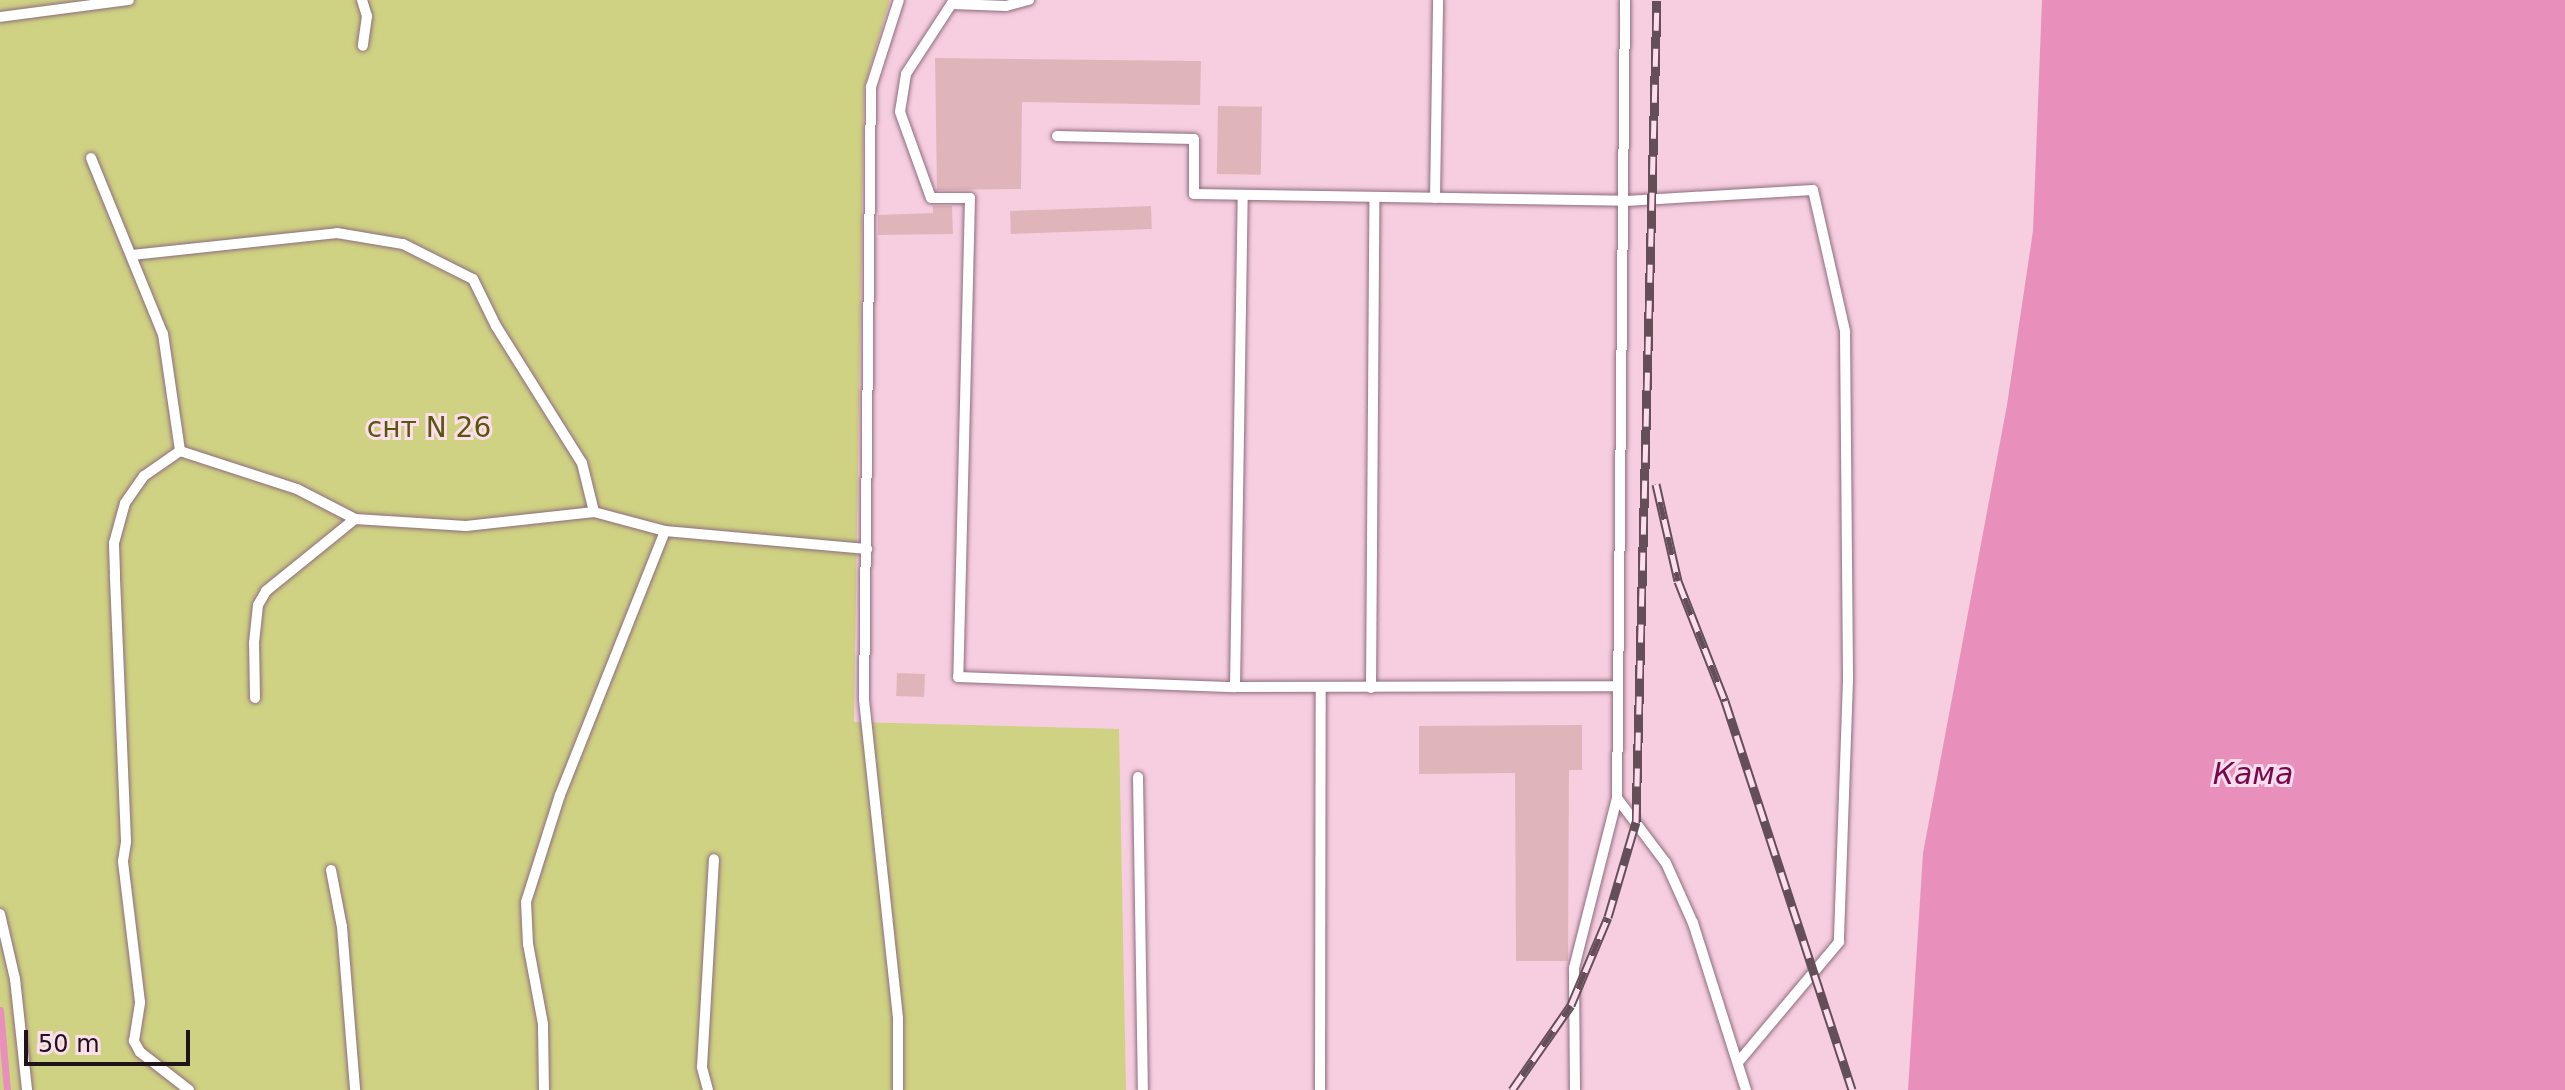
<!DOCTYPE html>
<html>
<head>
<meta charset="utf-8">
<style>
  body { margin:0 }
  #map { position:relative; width:2565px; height:1090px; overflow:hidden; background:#f6cee0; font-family:"DejaVu Sans",sans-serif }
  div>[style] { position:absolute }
  .green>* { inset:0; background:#cfd183 }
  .water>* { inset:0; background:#e88fbb }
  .stream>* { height:7px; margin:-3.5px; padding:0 3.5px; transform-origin:3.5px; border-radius:3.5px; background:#e88fbb }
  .building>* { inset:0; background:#e0b5ba; transform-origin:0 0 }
  .roads { filter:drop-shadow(0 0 2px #8f6c7c) drop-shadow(0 0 2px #8f6c7c) }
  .lane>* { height:10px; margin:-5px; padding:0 5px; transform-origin:5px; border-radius:5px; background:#fff }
  .rail>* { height:9px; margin-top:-4.5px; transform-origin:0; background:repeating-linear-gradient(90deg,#fedeec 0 18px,#644f58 0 36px); box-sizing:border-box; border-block:2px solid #644f58 }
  span { translate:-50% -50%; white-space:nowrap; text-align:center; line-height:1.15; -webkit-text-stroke:6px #fedeec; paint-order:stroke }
  .park-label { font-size:28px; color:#57570c }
  .water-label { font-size:30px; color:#76094e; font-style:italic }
  .scale { position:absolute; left:24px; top:1030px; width:166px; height:36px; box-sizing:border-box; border:4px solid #201319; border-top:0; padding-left:10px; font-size:24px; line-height:28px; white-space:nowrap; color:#201319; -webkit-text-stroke:6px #fedeec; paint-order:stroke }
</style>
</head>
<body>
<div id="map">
  <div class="green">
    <div style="clip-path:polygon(0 0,890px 0,864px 88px,854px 722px,1119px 729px,1126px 1090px,0 1090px)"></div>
  </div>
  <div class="water">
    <div style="clip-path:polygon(2042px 0,2565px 0,2565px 1090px,1908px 1090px,1923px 853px,2007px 405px,2033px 231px)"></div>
  </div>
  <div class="stream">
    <div style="left:0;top:1010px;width:80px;rotate:85deg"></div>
  </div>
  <div class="building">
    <div style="clip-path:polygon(935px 58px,1201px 61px,1200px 105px,1022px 102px,1021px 189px,937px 190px)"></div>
    <div style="left:1218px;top:106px;width:44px;height:68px;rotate:1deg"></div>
    <div style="clip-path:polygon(933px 206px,952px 206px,953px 234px,878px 235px,878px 215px,933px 213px)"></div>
    <div style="left:1151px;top:206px;width:23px;height:141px;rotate:88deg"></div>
    <div style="left:897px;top:673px;width:28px;height:23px;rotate:2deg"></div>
    <div style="clip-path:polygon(1582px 725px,1582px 770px,1569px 770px,1568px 961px,1516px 961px,1515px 773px,1419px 774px,1419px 726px)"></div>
  </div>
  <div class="roads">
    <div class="lane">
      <div style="left:362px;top:0;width:17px;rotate:73deg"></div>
      <div style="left:367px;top:16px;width:30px;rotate:98deg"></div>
      <div style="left:954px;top:0;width:88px;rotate:123deg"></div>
      <div style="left:906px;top:74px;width:38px;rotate:99deg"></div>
      <div style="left:900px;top:112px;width:91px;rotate:70.2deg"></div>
      <div style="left:931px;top:198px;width:39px"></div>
      <div style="left:970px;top:198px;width:479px;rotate:91.4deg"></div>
      <div style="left:958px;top:677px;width:277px;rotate:2.1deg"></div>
      <div style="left:1235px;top:687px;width:383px;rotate:-0.1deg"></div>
      <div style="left:1625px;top:0;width:798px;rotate:90.57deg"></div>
      <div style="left:1617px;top:798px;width:81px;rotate:53deg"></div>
      <div style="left:1666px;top:863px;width:66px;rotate:65.8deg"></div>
      <div style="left:1693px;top:923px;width:175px;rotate:72.4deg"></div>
      <div style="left:952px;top:4px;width:54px;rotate:2.1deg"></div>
      <div style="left:1006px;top:6px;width:24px;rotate:-15deg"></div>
      <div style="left:0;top:17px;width:130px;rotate:-7.5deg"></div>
      <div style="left:1057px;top:136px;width:137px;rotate:1.3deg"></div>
      <div style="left:1194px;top:139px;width:55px;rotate:90deg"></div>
      <div style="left:1194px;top:194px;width:432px;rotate:0.9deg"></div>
      <div style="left:1626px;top:201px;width:187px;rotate:-3.4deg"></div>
      <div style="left:1813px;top:190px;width:145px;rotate:77.2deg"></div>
      <div style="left:1845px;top:331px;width:349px;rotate:89.5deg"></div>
      <div style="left:1848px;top:680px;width:262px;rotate:92deg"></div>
      <div style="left:1839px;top:942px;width:154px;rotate:130deg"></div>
      <div style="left:91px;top:158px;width:190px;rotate:67.8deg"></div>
      <div style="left:163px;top:334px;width:118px;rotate:81.7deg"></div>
      <div style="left:1435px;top:198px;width:198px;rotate:-89.1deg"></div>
      <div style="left:132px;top:255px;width:206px;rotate:-6.1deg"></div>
      <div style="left:337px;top:233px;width:67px;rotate:9.5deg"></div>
      <div style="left:403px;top:244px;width:78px;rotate:26.6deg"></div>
      <div style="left:473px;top:279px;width:52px;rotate:63.9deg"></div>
      <div style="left:496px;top:326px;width:162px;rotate:57.9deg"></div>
      <div style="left:582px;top:463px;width:50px;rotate:76.2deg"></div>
      <div style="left:1235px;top:687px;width:492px;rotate:-89.1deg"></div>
      <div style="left:1371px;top:688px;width:491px;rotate:-89.6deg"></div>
      <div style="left:255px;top:698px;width:55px;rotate:-91deg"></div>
      <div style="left:254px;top:643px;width:38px;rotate:-84deg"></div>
      <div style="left:258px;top:605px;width:16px;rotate:-60deg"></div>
      <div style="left:266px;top:591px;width:114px;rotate:-39deg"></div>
      <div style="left:355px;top:519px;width:111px;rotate:3.6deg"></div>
      <div style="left:466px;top:526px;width:129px;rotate:-6.2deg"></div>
      <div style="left:594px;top:512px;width:73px;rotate:15deg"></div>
      <div style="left:665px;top:531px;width:203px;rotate:5.1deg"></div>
      <div style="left:1138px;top:777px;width:313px;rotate:89.1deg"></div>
      <div style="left:331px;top:870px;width:58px;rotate:79.1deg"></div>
      <div style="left:342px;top:927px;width:164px;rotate:85.4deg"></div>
      <div style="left:0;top:914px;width:67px;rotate:77deg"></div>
      <div style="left:15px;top:979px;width:112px;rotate:83.8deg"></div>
      <div style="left:189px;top:1090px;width:62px;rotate:-142.2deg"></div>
      <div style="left:140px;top:1052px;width:13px;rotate:-119deg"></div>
      <div style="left:134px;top:1041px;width:39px;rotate:-81deg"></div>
      <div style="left:140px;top:1002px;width:142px;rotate:-96.9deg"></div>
      <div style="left:123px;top:861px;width:20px;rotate:-81deg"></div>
      <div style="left:126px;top:841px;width:267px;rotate:-92.4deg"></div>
      <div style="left:115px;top:574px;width:31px;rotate:-92deg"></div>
      <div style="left:114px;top:543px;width:41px;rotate:-74.6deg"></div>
      <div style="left:125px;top:503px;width:33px;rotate:-55deg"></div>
      <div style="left:144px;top:476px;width:44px;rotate:-34.8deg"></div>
      <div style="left:180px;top:451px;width:123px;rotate:18deg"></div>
      <div style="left:297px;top:489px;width:65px;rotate:27.3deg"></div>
      <div style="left:544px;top:1090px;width:66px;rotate:-90.9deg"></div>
      <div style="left:543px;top:1024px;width:81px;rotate:-100.6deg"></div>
      <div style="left:528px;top:944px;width:42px;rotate:-92.7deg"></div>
      <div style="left:526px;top:902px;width:112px;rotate:-72.4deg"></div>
      <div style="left:560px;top:795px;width:284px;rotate:-68.3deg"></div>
      <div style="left:708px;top:1090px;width:24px;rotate:-105deg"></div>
      <div style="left:702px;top:1067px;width:208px;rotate:-86.7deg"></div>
      <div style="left:898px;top:1090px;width:72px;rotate:-90deg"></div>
      <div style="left:898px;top:1018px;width:320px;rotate:-96.1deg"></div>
      <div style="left:864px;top:700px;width:613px;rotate:-89.35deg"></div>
      <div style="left:871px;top:87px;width:91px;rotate:-72.2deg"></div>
      <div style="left:1320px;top:1090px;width:403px;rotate:-89.9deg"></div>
      <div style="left:1575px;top:1090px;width:122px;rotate:-90.5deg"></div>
      <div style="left:1574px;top:968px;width:175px;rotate:-75.8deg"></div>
    </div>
  </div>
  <div class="rail">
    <div style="left:1656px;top:484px;width:99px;rotate:77.2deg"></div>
    <div style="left:1678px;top:581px;width:129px;rotate:68.6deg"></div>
    <div style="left:1725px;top:701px;width:409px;rotate:71.9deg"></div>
    <div style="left:1512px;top:1090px;width:103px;rotate:-55.2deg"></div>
    <div style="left:1571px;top:1005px;width:95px;rotate:-67.2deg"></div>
    <div style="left:1608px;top:917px;width:99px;rotate:-73.6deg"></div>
    <div style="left:1636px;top:822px;width:822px;rotate:-88.54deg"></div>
  </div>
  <div class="park-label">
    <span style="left:429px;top:428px">снт N 26</span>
  </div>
  <div class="water-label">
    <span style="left:2253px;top:774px">Кама</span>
  </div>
  <div class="scale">50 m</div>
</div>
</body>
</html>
